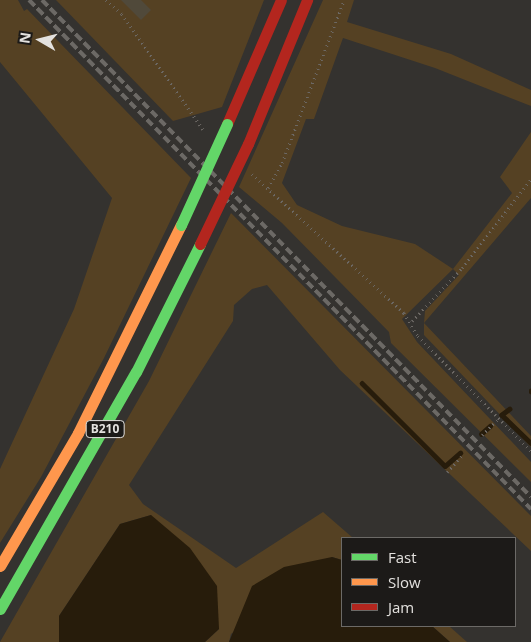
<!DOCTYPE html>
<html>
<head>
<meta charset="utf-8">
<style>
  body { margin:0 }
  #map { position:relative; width:531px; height:642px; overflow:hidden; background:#34322f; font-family:"Open Sans",sans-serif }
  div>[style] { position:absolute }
  .green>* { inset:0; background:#554123 }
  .water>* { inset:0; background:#271c0b }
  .stream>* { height:4.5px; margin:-2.25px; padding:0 2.25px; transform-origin:2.25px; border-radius:2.25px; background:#271c0b }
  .building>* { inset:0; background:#50493a }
  .path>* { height:2.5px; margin-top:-1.25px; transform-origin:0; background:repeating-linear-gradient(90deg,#6c6864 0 1px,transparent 0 5px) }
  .fast>* { height:11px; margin:-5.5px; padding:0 5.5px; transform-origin:5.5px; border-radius:5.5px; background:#63d668 }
  .slow>* { height:11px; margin:-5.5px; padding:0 5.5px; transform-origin:5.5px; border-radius:5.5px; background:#ff974d }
  .jam>* { height:11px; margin:-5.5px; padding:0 5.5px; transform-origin:5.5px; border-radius:5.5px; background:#b3261e }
  .rail>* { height:4px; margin-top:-2px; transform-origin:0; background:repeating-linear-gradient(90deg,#6c6965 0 8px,transparent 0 12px) }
  .fast-bridge>* { height:11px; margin:-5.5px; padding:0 5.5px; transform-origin:5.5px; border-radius:5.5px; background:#63d668 }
  .jam-bridge>* { height:11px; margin:-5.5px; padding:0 5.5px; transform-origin:5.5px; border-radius:5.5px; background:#b3261e }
  span { translate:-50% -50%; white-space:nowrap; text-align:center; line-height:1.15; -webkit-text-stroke:4px #1c1a18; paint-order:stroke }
  .shield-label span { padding:1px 4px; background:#1c1a18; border:1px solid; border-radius:4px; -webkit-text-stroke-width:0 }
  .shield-label { font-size:12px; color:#e3e1de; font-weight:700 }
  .legend { position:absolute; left:341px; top:537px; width:175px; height:90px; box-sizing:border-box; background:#1c1a18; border:1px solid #6c6a67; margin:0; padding:6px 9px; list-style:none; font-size:15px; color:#e3e1de }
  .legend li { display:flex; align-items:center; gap:10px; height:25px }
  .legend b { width:25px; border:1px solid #6c6a67 }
  .north { position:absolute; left:15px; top:15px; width:50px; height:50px; -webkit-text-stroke:4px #1c1a18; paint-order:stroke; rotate:278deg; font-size:14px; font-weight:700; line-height:20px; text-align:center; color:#e3e1de }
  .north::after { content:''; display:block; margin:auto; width:18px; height:22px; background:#e3e1de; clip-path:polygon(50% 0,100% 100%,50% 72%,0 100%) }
</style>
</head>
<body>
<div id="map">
  <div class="green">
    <div style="clip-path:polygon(0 0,18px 0,24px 11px,27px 9px,191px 178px,104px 358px,41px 477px,0 543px,0 469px,74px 309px,112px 198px,0 62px)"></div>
    <div style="clip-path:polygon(56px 0,264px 0,222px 107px,173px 121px)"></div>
    <div style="clip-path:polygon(323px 0,354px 0,347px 22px,451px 54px,531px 90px,531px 106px,435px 68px,343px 38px,314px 119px,306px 119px,282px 183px,297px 205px,342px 226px,415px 244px,453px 269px,512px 193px,500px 177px,531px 132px,531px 198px,424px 323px,531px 436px,531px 447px,424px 335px,424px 323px,425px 311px,459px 275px,453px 269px,402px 319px,417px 342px,531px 462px,531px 482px,391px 343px,389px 332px,282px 223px,239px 187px)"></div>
    <div style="clip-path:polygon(231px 213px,531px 516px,531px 551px,340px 370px,267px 285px,252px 289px,234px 305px,233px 321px,129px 485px,143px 504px,236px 568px,323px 512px,353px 538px,342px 538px,342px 560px,332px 557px,231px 634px,229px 642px,205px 642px,219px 629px,151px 515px,120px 524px,59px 616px,59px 642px,0 642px,149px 381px)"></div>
    <div style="clip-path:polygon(432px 626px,449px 626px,467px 642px,450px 642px)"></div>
  </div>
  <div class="water">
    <div style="clip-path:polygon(151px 515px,190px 548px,217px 586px,219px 629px,205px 642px,59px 642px,59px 616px,120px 524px)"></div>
    <div style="clip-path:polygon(332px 557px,342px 560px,342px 626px,432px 626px,450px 642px,229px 642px,252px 586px,284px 567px)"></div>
  </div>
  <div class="stream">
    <div style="left:362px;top:383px;width:117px;rotate:45deg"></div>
    <div style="left:445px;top:466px;width:20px;rotate:-41deg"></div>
    <div style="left:531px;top:392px;width:1px;rotate:-90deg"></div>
    <div style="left:510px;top:409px;width:10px;rotate:143deg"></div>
    <div style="left:502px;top:415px;width:40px;rotate:44deg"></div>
    <div style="left:481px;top:434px;width:12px;rotate:-42deg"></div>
  </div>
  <div class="building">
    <div style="clip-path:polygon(121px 0,141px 0,151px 10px,141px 20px)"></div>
  </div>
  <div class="path">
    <div style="left:106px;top:0;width:21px;rotate:41deg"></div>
    <div style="left:122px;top:14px;width:144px;rotate:54.9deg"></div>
    <div style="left:252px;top:174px;width:206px;rotate:42.4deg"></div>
    <div style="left:404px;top:313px;width:27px;rotate:59deg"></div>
    <div style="left:418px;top:336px;width:161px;rotate:45.5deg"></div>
    <div style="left:268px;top:188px;width:29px;rotate:-61deg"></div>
    <div style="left:282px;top:163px;width:174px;rotate:-69.2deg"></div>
    <div style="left:412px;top:321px;width:73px;rotate:-46.7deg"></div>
    <div style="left:462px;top:268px;width:113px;rotate:-52.2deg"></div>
    <div style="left:482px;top:435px;width:24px;rotate:-45deg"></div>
    <div style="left:447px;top:472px;width:23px;rotate:-47deg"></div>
  </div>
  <div class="fast">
    <div style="left:0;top:609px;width:273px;rotate:-60.2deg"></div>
    <div style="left:136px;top:372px;width:143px;rotate:-63.4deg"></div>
  </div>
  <div class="slow">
    <div style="left:0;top:566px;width:154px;rotate:-59.6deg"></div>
    <div style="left:78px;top:433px;width:232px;rotate:-63.7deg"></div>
  </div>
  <div class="jam">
    <div style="left:227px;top:124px;width:135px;rotate:-66.5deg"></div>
    <div style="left:248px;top:144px;width:156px;rotate:-67.7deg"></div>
  </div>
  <div class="rail">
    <div style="left:29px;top:0;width:715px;rotate:45.4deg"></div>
    <div style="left:42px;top:0;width:697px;rotate:45.46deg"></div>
  </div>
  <div class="fast-bridge">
    <div style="left:181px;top:225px;width:111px;rotate:-65.5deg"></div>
  </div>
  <div class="jam-bridge">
    <div style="left:200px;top:244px;width:111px;rotate:-64.4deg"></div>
  </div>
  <div class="shield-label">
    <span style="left:105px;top:429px">B210</span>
  </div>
  <ul class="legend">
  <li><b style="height:6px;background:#63d668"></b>Fast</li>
  <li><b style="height:6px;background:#ff974d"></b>Slow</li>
  <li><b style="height:6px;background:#b3261e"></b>Jam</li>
  </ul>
  <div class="north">N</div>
</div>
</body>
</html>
